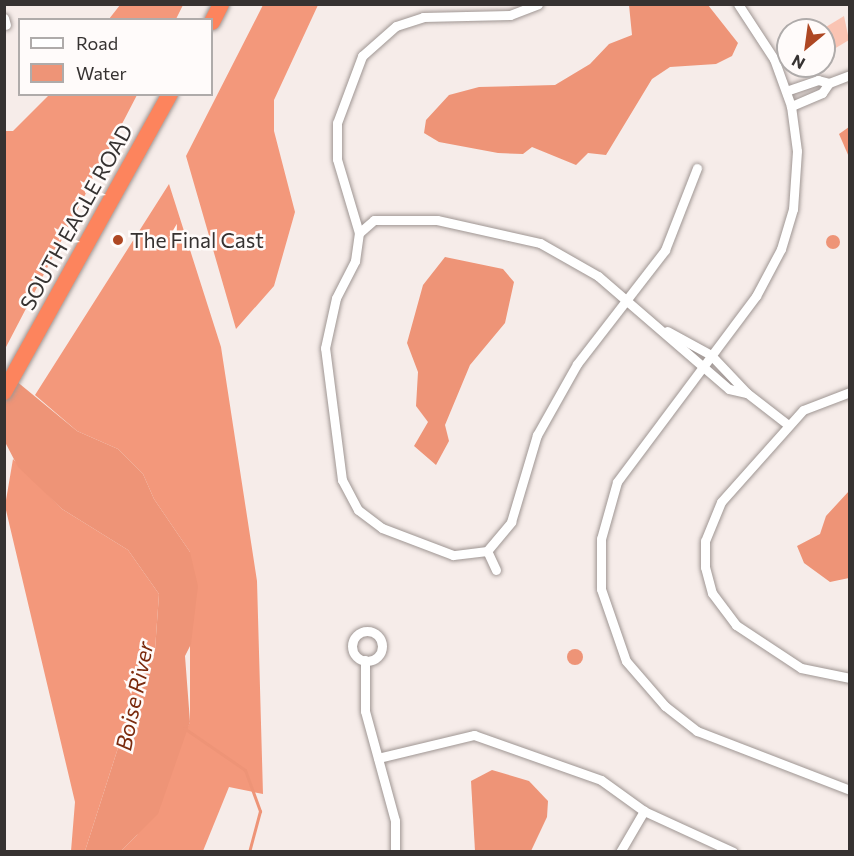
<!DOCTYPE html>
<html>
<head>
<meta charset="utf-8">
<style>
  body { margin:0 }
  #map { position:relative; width:854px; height:856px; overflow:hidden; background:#f6ece9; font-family:Commissioner,sans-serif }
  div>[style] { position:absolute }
  .green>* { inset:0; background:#fac4b3 }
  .forest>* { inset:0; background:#f3987b }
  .water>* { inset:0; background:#ee9477 }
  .round { border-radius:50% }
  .stream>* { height:3px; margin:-1.5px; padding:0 1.5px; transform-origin:1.5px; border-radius:1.5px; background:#ee9477 }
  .roads { filter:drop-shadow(0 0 2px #9f9693) drop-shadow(0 0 2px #9f9693) }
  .street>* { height:9px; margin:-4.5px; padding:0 4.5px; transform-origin:4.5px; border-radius:4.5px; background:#fff }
  .street>.ring { margin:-4.5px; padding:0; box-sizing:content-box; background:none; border:9px solid #fff; border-radius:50% }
  .highway>* { height:16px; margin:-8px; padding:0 8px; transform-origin:8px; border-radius:8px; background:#fd845d }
  .dots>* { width:16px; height:16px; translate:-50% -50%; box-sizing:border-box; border:3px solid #fffbfa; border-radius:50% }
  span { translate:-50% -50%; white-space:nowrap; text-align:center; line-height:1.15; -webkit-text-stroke:5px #fffbfa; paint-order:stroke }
  .street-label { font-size:21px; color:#363231 }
  .poi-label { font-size:21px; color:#363231 }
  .left { translate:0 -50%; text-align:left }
  .water-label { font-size:22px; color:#7a2a0d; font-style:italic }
  .frame { position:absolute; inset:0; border:6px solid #363231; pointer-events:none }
  .legend { position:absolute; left:18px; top:18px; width:195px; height:78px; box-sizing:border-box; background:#fffbfa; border:2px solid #afabaa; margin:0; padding:8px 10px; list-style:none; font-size:18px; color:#363231 }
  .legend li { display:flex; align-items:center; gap:12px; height:30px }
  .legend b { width:30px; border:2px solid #afabaa }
  .north { position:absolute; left:776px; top:18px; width:60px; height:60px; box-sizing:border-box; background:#fffbfa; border:2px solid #afabaa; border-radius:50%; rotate:209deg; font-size:16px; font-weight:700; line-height:24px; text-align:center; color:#363231 }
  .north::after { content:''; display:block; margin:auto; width:21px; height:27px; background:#ae4723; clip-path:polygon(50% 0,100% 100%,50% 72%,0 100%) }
</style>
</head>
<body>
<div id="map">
  <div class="green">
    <div style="clip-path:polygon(844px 16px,849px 40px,824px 55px,821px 30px)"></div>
  </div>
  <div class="forest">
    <div style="clip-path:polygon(120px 5px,120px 4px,183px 5px,176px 19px,109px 19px)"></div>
    <div style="clip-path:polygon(263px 5px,318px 5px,274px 100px,274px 131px,295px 212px,274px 286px,236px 329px,186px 156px)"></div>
    <div style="clip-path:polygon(49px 95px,137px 95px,5px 349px,5px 131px,13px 131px)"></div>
    <div style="clip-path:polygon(169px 184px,221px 347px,257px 581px,263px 794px,229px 787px,203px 851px,121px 851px,137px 835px,190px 722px,190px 552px,154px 499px,143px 474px,118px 449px,77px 431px,35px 395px)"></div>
    <div style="clip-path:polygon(13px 459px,62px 509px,128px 550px,159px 594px,155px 650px,145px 663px,135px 714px,125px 726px,85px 851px,71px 851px,75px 802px,5px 506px)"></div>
  </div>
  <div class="water">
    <div style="clip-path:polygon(629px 5px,708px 5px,738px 43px,732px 56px,716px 64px,670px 67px,652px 79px,606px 155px,588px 153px,576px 165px,532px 147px,523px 154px,498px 153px,439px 142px,424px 133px,426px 120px,449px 95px,479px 87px,555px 85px,590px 64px,609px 44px,632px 35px)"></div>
    <div style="clip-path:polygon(849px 127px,849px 157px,839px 134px)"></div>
    <div class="round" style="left:826px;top:235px;width:14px;height:14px"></div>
    <div style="clip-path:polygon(445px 257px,503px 269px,514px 282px,505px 323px,470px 365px,445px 425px,449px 441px,436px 465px,414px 446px,428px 422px,416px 406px,418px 372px,407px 343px,423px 285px)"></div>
    <div style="clip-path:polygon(4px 371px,77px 431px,118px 449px,143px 474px,154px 499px,190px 552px,198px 586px,191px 644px,185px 656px,190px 722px,158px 814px,121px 851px,85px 851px,125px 726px,135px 714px,136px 677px,155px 650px,159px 594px,128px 550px,62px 509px,18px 467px,5px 442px)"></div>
    <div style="clip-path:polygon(849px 491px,849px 578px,830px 582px,804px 563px,797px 546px,820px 534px,826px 516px)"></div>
    <div class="round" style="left:567px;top:649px;width:16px;height:16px"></div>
    <div style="clip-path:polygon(492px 770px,529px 781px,548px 801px,547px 817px,531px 851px,475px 851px,471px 781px)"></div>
  </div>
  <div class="stream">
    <div style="left:184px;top:728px;width:74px;rotate:34.5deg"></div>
    <div style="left:245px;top:770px;width:44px;rotate:69.9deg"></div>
    <div style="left:260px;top:811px;width:42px;rotate:105deg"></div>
  </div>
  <div class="roads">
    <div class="street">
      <div style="left:738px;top:4px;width:66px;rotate:56.8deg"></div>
      <div style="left:774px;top:59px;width:50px;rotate:70.1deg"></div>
      <div style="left:791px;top:106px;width:45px;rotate:82.4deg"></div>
      <div style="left:797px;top:151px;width:58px;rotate:93.9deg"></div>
      <div style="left:793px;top:209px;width:42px;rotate:106.7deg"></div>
      <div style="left:781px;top:249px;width:53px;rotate:118deg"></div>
      <div style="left:756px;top:296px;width:232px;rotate:126.8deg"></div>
      <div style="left:617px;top:482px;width:59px;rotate:105.7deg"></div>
      <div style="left:601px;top:539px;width:50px;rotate:90deg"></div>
      <div style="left:601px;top:589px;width:76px;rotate:70.9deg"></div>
      <div style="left:626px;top:661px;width:60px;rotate:49.1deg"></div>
      <div style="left:665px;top:706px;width:41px;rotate:38deg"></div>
      <div style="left:697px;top:731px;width:164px;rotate:21.1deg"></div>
      <div style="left:4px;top:18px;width:7px;rotate:74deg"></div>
      <div style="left:829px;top:83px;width:22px;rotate:-21deg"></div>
      <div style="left:786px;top:91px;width:34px;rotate:-19deg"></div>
      <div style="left:818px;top:80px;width:11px;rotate:15deg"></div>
      <div style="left:829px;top:83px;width:12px;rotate:125deg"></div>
      <div style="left:822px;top:93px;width:34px;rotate:157deg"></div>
      <div style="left:359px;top:233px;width:20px;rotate:-41deg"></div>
      <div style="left:374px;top:220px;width:63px"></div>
      <div style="left:437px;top:220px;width:106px;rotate:12.6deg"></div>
      <div style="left:540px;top:243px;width:67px;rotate:29.6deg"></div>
      <div style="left:598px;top:276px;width:173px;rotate:40.8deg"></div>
      <div style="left:729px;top:389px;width:18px;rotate:13deg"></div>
      <div style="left:747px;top:393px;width:52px;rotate:-133.5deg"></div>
      <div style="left:711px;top:355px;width:50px;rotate:-151.4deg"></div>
      <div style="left:850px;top:392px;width:50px;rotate:159deg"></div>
      <div style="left:803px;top:410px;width:123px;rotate:131.7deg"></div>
      <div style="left:721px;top:502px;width:42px;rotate:112.3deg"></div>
      <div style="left:705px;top:541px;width:26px;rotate:90deg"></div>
      <div style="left:705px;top:567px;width:27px;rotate:75deg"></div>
      <div style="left:712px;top:593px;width:40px;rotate:53deg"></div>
      <div style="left:736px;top:625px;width:78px;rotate:33.5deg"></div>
      <div style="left:801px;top:668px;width:50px;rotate:11.5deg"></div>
      <div style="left:747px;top:393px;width:51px;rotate:37.8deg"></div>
      <div style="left:487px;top:551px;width:34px;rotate:173deg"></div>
      <div style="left:453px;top:555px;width:76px;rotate:-159.2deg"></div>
      <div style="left:382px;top:528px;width:30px;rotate:-143deg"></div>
      <div style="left:358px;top:510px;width:34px;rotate:-118deg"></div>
      <div style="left:342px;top:480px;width:133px;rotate:-97.3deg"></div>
      <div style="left:325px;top:348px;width:51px;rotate:-77.6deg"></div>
      <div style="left:336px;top:298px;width:42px;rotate:-62.8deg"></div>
      <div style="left:355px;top:261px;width:28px;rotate:-82deg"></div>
      <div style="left:359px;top:233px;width:77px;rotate:-106.6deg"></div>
      <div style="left:337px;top:159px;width:36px;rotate:-90deg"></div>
      <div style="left:337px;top:123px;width:72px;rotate:-69.5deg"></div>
      <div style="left:362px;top:56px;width:45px;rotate:-41.4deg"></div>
      <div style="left:396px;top:26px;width:28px;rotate:-18deg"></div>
      <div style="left:423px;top:17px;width:87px;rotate:-1.3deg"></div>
      <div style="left:510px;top:15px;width:30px;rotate:-21deg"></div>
      <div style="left:496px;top:570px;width:21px;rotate:-115deg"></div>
      <div style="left:487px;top:551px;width:38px;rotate:-50deg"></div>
      <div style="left:511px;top:522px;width:91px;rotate:-73.4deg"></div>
      <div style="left:537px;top:435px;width:81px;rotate:-60.6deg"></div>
      <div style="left:577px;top:364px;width:144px;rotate:-52.3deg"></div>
      <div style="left:665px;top:250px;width:88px;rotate:-68.7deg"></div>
      <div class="ring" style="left:352px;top:631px;width:21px;height:21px"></div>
      <div style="left:365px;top:660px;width:51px;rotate:90deg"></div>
      <div style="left:365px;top:711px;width:114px;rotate:74.7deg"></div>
      <div style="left:395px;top:821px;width:31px;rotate:90deg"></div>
      <div style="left:378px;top:758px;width:99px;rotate:-13.5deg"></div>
      <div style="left:474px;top:735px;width:135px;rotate:19.5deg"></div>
      <div style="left:601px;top:780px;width:53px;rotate:35.8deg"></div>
      <div style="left:644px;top:811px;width:98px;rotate:24.7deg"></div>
      <div style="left:620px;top:852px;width:48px;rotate:-59.7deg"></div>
    </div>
    <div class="highway">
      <div style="left:212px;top:22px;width:20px;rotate:-63deg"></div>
      <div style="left:4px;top:392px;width:341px;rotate:-60.9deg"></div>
    </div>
  </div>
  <div class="dots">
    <div style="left:118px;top:240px;background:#ae4723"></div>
  </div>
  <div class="street-label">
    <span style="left:76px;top:217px;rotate:-61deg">SOUTH EAGLE ROAD</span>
  </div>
  <div class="poi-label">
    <span class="left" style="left:130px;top:240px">The Final Cast</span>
  </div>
  <div class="water-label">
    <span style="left:134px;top:696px;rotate:-78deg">Boise River</span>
  </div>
  <div class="frame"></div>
  <ul class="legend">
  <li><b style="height:8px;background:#fff"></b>Road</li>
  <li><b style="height:16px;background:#ee9477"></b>Water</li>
  </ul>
  <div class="north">N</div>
</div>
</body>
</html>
